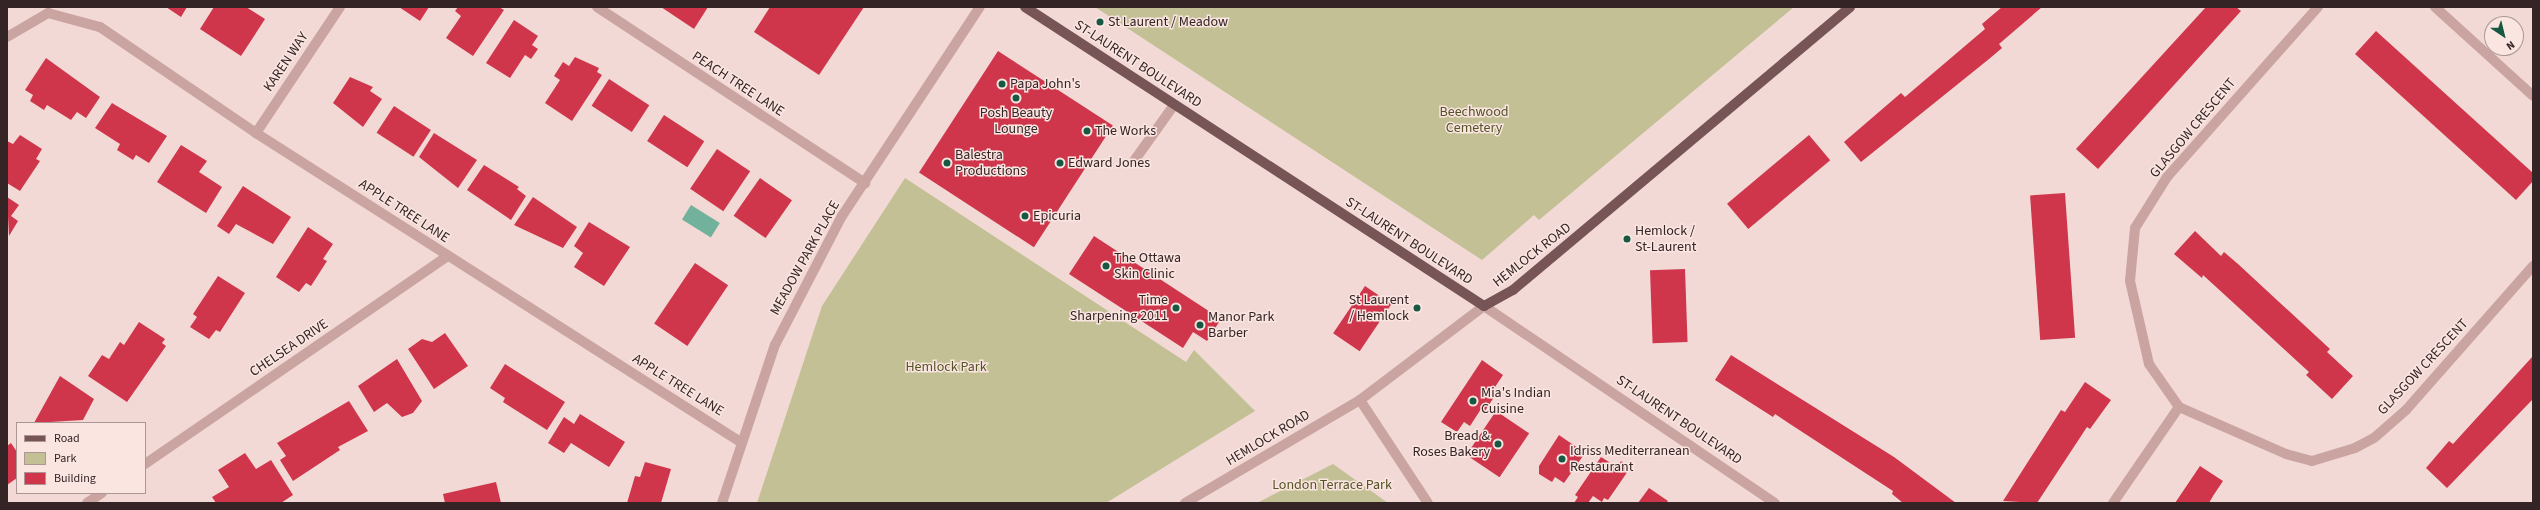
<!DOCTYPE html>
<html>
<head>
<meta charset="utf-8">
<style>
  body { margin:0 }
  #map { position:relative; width:2540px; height:510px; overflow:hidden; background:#f2d9d5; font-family:"Source Sans 3",sans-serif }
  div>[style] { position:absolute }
  .green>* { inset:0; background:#c2c094 }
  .water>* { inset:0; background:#72b19c; transform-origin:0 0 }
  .building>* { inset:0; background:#cf364b; transform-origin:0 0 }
  .minor>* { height:10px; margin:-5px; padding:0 5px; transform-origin:5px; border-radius:5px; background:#caa4a1 }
  .major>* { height:10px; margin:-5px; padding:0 5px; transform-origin:5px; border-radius:5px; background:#775455 }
  .dots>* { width:11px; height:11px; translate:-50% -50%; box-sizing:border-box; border:2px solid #fae5e1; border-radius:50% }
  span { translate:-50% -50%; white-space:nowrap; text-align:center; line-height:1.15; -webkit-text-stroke:3px #fae5e1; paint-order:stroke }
  .poi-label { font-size:14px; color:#342425 }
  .left { translate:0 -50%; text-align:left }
  .right { translate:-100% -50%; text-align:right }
  .street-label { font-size:14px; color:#342425 }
  .park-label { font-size:14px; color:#545326 }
  .frame { position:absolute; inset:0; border:8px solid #342425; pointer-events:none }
  .legend { position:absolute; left:16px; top:422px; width:130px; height:72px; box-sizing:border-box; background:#fae5e1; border:1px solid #ab9896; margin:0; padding:5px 7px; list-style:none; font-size:12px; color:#342425 }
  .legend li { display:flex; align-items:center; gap:8px; height:20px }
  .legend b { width:20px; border:1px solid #ab9896 }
  .north { position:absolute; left:2484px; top:16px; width:40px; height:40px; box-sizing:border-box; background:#fae5e1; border:1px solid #ab9896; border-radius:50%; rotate:145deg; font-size:11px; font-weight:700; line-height:16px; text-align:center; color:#342425 }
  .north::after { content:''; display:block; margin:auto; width:14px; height:18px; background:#175843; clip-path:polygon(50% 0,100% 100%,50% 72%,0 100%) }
</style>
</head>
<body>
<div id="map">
  <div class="green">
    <div style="clip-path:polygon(1095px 7px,1794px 7px,1539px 220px,1534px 215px,1482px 260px)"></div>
    <div style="clip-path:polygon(905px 178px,1186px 362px,1194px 350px,1255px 411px,1106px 503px,757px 503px,822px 306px)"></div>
    <div style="clip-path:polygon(1333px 464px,1388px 503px,1257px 503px)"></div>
  </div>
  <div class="water">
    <div style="left:691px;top:205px;width:34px;height:17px;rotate:32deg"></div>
  </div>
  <div class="building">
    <div style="clip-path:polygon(166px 7px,187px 7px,181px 17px)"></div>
    <div style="clip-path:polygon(214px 7px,246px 7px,265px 19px,241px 56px,200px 29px)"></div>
    <div style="clip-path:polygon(399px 7px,429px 7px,420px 21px)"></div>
    <div style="clip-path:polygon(458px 7px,499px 7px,504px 10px,473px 56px,446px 38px,461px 16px,455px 11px)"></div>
    <div style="clip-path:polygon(661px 7px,708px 7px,694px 29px)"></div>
    <div style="clip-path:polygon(770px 7px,864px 7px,819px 75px,754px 32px)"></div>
    <div style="clip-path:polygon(2002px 7px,2042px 7px,1999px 44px,2002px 48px,1989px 59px,1861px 162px,1844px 142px,1901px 93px,1905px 97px,1985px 29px,1982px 24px)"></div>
    <div style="clip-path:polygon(2206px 7px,2236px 7px,2241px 11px,2098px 169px,2076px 149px)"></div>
    <div style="clip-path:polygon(514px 20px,538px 36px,532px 45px,538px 49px,531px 59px,525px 55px,510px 78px,486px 63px)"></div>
    <div style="clip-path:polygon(2376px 31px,2533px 173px,2533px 181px,2516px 200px,2355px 54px)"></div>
    <div style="left:998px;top:51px;width:137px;height:145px;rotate:33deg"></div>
    <div style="clip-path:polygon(575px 57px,599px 68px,597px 72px,602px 75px,572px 121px,545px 103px,560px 80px,554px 76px,563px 62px,569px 66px)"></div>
    <div style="clip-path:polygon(46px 58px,100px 97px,86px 118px,77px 112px,71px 120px,47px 105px,44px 110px,30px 101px,33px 95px,25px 90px)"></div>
    <div style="clip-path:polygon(350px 77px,373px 87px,370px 91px,382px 99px,363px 127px,333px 103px)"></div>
    <div style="left:609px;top:79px;width:48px;height:32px;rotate:33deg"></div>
    <div style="clip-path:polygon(112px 103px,167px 136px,149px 163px,136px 155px,133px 160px,117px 150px,120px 144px,95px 128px)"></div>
    <div style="left:394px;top:106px;width:44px;height:32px;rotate:33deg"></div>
    <div style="left:664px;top:115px;width:48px;height:31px;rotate:33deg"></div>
    <div style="clip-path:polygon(434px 133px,477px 160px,458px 188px,419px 157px)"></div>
    <div style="clip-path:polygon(20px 135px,42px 149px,36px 159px,40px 161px,20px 191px,7px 183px,7px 141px,13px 144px)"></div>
    <div style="left:1809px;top:135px;width:33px;height:107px;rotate:50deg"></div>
    <div style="clip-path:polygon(181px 145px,207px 161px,199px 172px,222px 187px,206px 213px,157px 182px)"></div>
    <div style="left:717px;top:149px;width:40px;height:48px;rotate:34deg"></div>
    <div style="clip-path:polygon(484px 165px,519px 187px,517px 189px,526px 196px,511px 220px,467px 190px)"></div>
    <div style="left:760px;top:178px;width:39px;height:46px;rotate:35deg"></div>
    <div style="clip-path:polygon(243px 186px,291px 217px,273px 244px,236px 224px,229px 234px,217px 226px)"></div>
    <div style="left:2065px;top:193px;width:145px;height:35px;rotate:86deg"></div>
    <div style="clip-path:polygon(7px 197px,19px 205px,11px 216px,18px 221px,9px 236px)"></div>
    <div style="clip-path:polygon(533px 197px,577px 227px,563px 248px,514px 225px)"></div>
    <div style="clip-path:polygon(589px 222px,630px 247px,604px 286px,574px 267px,583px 253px,574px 246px)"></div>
    <div style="clip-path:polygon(308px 227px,333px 244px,323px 259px,327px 261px,311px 286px,306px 283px,299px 292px,276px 277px)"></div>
    <div style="clip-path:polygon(2195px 231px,2221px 256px,2224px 252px,2238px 264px,2330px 349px,2327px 352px,2353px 376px,2332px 399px,2306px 375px,2309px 372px,2203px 275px,2202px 278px,2174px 254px)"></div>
    <div style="clip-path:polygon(1094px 236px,1221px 319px,1207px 341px,1193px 332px,1183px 348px,1069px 274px)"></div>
    <div style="left:695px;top:263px;width:40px;height:73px;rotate:34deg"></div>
    <div style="left:1685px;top:269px;width:73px;height:35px;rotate:88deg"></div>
    <div style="clip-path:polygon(218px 276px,245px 293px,220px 332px,216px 330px,209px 339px,190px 327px,197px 317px,193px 314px)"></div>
    <div style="left:1365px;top:286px;width:32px;height:57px;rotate:34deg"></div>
    <div style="clip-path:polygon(139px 322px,165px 339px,162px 343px,166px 346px,127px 402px,88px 376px,102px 355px,109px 359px,120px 342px,124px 345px)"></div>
    <div style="clip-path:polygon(445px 333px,468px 366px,434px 389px,408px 349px,422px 339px,432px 342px)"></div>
    <div style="clip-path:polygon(1731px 355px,1894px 457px,1956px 503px,1903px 503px,1892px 494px,1893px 491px,1790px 424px,1775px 414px,1773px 417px,1715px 380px)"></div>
    <div style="clip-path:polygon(2533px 356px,2533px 399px,2447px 488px,2426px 468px,2449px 441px,2453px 444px)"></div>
    <div style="clip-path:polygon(397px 359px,422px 401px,413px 413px,402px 417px,387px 403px,374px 412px,358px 386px)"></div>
    <div style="clip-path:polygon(1482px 360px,1503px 375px,1493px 390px,1496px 394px,1485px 411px,1481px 409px,1470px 426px,1464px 422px,1457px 432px,1441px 422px)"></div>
    <div style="clip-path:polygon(505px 364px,565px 402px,547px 430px,503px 402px,505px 398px,490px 388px)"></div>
    <div style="clip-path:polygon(60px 376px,94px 399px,83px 420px,34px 423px)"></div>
    <div style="clip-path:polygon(2085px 382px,2111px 400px,2090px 429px,2087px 427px,2037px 503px,2003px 501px,2061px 410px,2065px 412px)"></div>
    <div style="clip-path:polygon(349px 401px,368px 431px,338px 447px,340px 450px,293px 481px,280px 460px,286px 456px,277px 443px)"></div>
    <div style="left:1496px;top:411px;width:40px;height:53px;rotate:34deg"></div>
    <div style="clip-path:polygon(580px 414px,625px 442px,609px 467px,571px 443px,564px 453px,548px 443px,564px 417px,574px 424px)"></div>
    <div style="clip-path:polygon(1559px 435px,1585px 453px,1564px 483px,1555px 477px,1552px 482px,1539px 474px,1539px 466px)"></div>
    <div style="clip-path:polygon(11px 443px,17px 452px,17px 478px,7px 485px,7px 446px)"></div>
    <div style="clip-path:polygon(245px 453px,256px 469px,271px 460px,293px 495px,281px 503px,216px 503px,212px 497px,229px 487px,218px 470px)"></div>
    <div style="clip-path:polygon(1601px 457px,1617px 467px,1621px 461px,1629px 467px,1626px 474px,1608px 500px,1604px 498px,1602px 502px,1593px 496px,1588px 503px,1574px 503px,1578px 497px,1575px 495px)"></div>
    <div style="clip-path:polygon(645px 462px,671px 469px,661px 503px,627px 503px,635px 476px,640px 477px)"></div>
    <div style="clip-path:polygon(2200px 466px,2223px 481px,2213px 496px,2209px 503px,2175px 503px)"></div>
    <div style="clip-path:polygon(496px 482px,501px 503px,445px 503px,443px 494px)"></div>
    <div style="clip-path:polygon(1649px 488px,1668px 501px,1666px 503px,1638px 503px)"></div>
  </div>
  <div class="minor">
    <div style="left:597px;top:7px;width:321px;rotate:33.3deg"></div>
    <div style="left:2318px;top:7px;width:227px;rotate:131.6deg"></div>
    <div style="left:2167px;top:177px;width:60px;rotate:122.1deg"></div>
    <div style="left:2135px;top:228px;width:53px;rotate:95.4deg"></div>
    <div style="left:2130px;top:281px;width:85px;rotate:77.1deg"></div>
    <div style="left:2149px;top:364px;width:52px;rotate:55.1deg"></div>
    <div style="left:2179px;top:407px;width:117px;rotate:23.7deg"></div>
    <div style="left:2286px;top:454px;width:27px;rotate:15deg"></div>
    <div style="left:2312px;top:461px;width:45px;rotate:-16.8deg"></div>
    <div style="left:2355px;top:448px;width:21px;rotate:-28deg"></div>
    <div style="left:2374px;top:438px;width:43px;rotate:-41.2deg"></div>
    <div style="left:2406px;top:410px;width:192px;rotate:-48.6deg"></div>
    <div style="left:2435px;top:7px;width:132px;rotate:42.2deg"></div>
    <div style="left:7px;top:37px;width:48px;rotate:-30.3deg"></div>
    <div style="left:48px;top:13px;width:54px;rotate:15.1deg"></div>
    <div style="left:100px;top:27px;width:189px;rotate:34.2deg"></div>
    <div style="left:256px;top:133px;width:576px;rotate:32.53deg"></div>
    <div style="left:256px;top:133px;width:151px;rotate:-56.3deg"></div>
    <div style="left:1134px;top:161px;width:69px;rotate:-54.5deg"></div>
    <div style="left:1360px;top:400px;width:123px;rotate:56.6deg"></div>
    <div style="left:145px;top:464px;width:368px;rotate:-34.5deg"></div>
    <div style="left:87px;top:503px;width:18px;rotate:-34deg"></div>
    <div style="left:722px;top:503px;width:167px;rotate:-71.5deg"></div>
    <div style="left:775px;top:345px;width:145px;rotate:-62.6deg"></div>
    <div style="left:842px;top:216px;width:250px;rotate:-56.6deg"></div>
    <div style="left:1185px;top:503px;width:203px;rotate:-30.5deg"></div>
    <div style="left:1360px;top:400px;width:156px;rotate:-37.2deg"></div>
    <div style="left:1484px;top:306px;width:351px;rotate:34.1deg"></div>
    <div style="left:2113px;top:503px;width:116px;rotate:-55.5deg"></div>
  </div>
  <div class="major">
    <div style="left:1025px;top:7px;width:548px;rotate:33.08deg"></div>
    <div style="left:1484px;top:306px;width:33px;rotate:-29deg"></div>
    <div style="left:1513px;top:290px;width:440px;rotate:-40deg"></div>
  </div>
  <div class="dots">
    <div style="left:1100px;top:22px;background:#175843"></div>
    <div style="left:1002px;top:84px;background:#175843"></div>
    <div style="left:1016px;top:98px;background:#175843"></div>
    <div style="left:1087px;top:131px;background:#175843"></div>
    <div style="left:947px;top:163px;background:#175843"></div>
    <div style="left:1060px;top:163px;background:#175843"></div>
    <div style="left:1025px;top:216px;background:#175843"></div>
    <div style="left:1627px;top:239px;background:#175843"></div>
    <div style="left:1106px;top:266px;background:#175843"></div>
    <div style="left:1176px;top:308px;background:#175843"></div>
    <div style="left:1417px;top:308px;background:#175843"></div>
    <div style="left:1200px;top:325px;background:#175843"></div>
    <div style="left:1473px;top:401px;background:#175843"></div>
    <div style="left:1498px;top:444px;background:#175843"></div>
    <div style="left:1562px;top:459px;background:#175843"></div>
  </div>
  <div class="poi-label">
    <span class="left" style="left:1108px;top:22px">St Laurent / Meadow</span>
    <span class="left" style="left:1010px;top:84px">Papa John's</span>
    <span style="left:1016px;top:121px">Posh Beauty<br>Lounge</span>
    <span class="left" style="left:1095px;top:131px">The Works</span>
    <span class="left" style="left:955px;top:163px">Balestra<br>Productions</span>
    <span class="left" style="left:1068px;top:163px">Edward Jones</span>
    <span class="left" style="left:1033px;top:216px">Epicuria</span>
    <span class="left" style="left:1635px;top:239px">Hemlock /<br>St-Laurent</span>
    <span class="left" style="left:1114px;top:266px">The Ottawa<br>Skin Clinic</span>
    <span class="right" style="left:1168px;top:308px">Time<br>Sharpening 2011</span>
    <span class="right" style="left:1409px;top:308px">St Laurent<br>/ Hemlock</span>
    <span class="left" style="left:1208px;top:325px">Manor Park<br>Barber</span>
    <span class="left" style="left:1481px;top:401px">Mia's Indian<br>Cuisine</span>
    <span class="right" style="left:1490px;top:444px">Bread &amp;<br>Roses Bakery</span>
    <span class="left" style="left:1570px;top:459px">Idriss Mediterranean<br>Restaurant</span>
  </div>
  <div class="street-label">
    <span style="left:286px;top:62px;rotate:-56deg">KAREN WAY</span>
    <span style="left:1138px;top:64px;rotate:33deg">ST-LAURENT BOULEVARD</span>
    <span style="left:738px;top:84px;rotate:33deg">PEACH TREE LANE</span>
    <span style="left:2193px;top:128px;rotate:-50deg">GLASGOW CRESCENT</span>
    <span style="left:404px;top:211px;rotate:33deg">APPLE TREE LANE</span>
    <span style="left:1409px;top:241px;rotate:33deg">ST-LAURENT BOULEVARD</span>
    <span style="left:1532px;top:255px;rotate:-38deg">HEMLOCK ROAD</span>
    <span style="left:805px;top:258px;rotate:-61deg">MEADOW PARK PLACE</span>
    <span style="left:289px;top:348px;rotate:-34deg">CHELSEA DRIVE</span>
    <span style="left:2423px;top:367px;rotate:-47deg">GLASGOW CRESCENT</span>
    <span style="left:678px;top:385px;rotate:32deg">APPLE TREE LANE</span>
    <span style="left:1679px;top:420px;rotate:34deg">ST-LAURENT BOULEVARD</span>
    <span style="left:1268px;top:438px;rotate:-31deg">HEMLOCK ROAD</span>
  </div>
  <div class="park-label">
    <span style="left:1474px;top:120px">Beechwood<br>Cemetery</span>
    <span style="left:946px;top:367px">Hemlock Park</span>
    <span style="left:1332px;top:485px">London Terrace Park</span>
  </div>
  <div class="frame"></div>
  <ul class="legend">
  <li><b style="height:5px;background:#775455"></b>Road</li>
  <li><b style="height:11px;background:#c2c094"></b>Park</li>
  <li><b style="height:11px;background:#cf364b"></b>Building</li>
  </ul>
  <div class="north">N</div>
</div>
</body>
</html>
